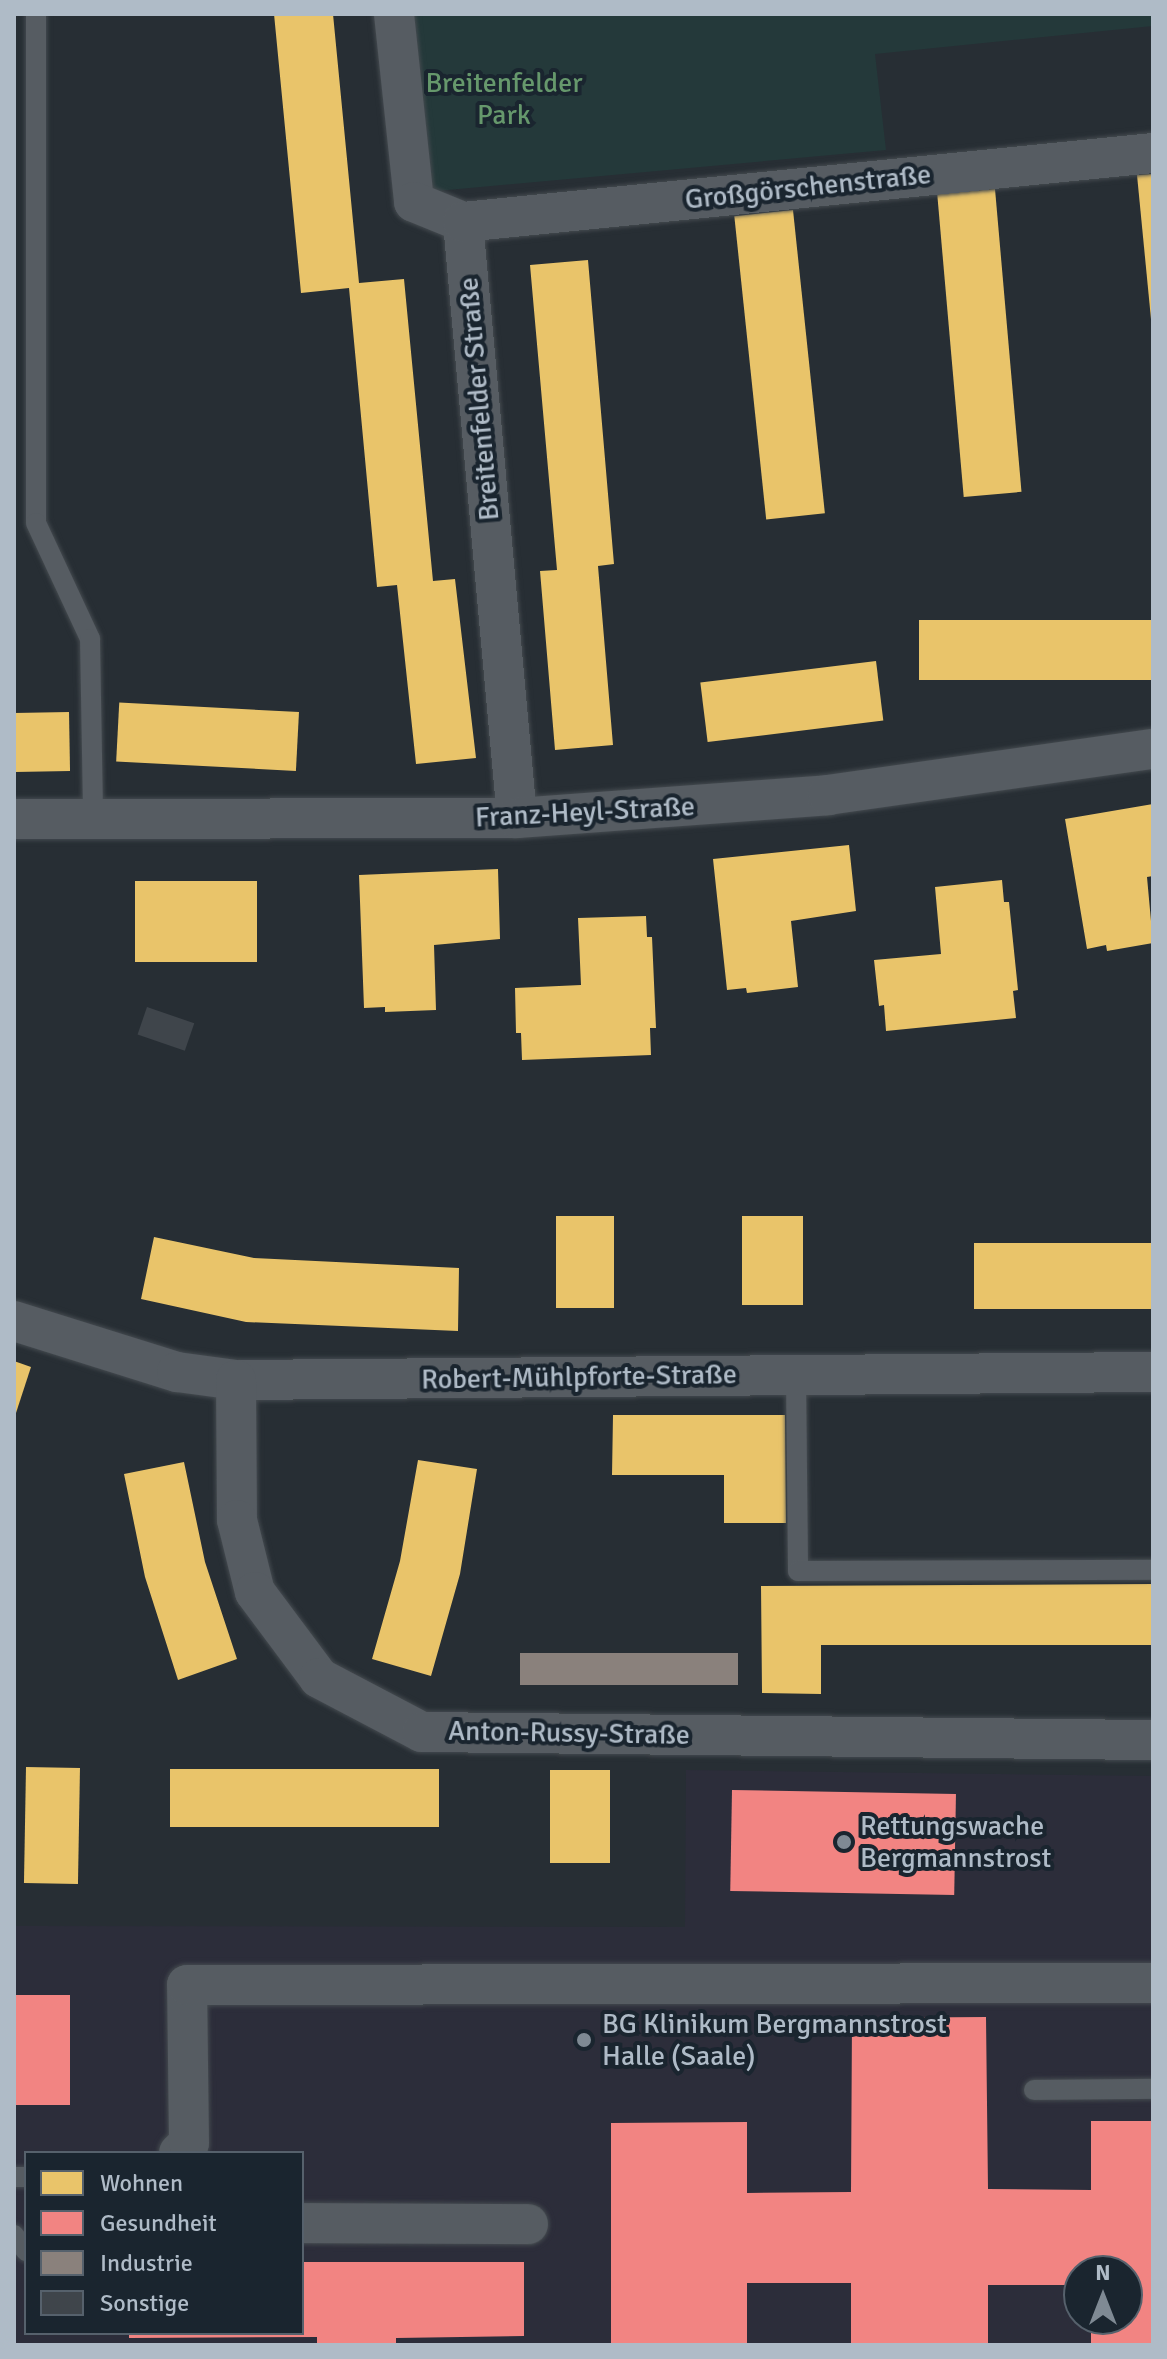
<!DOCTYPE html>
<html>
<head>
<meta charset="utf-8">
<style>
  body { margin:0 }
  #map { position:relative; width:1167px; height:2359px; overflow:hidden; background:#272e34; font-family:Signika,sans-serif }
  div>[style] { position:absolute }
  .medical>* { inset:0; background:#2c2d3a }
  .green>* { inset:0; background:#24393a }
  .homes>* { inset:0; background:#e9c46a; transform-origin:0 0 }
  .health>* { inset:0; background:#f28482; transform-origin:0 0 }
  .industry>* { inset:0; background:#8a817c; transform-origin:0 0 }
  .building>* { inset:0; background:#3f454b; transform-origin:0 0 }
  .roads { filter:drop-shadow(0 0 2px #444a4f) drop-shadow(0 0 2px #444a4f) }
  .lane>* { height:20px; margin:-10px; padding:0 10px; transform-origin:10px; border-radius:10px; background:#565c62 }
  .street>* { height:40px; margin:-20px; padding:0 20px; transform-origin:20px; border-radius:20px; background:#565c62 }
  .dots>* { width:22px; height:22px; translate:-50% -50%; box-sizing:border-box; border:4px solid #1a252f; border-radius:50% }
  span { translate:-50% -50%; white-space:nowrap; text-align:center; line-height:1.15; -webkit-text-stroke:8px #1a252f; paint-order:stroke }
  .park-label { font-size:28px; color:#66986c }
  .street-label { font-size:28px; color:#afbbc7 }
  .poi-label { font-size:28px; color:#afbbc7 }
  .left { translate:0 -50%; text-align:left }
  .frame { position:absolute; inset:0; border:16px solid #afbbc7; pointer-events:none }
  .legend { position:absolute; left:24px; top:2151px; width:280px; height:184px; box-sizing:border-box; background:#1a252f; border:2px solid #56616c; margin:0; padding:10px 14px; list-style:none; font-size:24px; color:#afbbc7 }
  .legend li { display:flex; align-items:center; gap:16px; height:40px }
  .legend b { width:40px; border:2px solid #56616c }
  .north { position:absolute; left:1063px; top:2255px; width:80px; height:80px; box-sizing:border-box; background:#1a252f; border:2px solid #56616c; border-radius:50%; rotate:0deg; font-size:22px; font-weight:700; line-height:32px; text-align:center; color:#afbbc7 }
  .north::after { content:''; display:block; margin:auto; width:28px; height:36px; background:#7f8a94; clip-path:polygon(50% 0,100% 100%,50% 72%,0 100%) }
</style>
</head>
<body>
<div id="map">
  <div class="medical">
    <div style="clip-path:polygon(evenodd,686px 1770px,1153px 1776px,1153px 2345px,14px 2345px,14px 1926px,685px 1927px,686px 1770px,26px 2153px,302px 2153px,302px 2333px,26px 2333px,26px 2153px,686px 1770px,1079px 2271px,1127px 2271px,1127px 2319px,1079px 2319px,1079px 2271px)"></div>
  </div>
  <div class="green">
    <div style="clip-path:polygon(411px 14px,1153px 14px,1153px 26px,875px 54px,886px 150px,426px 192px)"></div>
  </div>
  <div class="homes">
    <div style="clip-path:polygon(274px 14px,333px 14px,359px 283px,404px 279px,433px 581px,455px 579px,476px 758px,416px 764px,397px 585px,377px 587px,349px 288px,301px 293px)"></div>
    <div style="clip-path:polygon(1153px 174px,1153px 319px,1151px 319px,1137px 175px)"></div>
    <div style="left:995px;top:189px;width:304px;height:58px;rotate:85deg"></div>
    <div style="left:793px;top:210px;width:305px;height:59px;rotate:84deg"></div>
    <div style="clip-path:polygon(588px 260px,614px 564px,598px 566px,613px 745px,555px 750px,540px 571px,557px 570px,530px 265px)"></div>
    <div style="left:1153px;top:620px;width:60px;height:234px;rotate:90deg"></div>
    <div style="left:876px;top:661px;width:60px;height:177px;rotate:83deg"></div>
    <div style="left:69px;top:712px;width:59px;height:55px;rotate:89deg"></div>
    <div style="left:299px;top:712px;width:59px;height:180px;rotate:93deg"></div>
    <div style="clip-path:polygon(1153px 804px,1153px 876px,1147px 877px,1153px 943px,1107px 951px,1106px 945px,1087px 949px,1065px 819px)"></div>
    <div style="clip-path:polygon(849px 845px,856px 911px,791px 921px,798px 987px,747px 993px,746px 988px,727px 990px,713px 859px)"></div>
    <div style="clip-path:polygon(498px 869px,500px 939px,434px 945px,436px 1010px,385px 1012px,385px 1007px,364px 1008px,359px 875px)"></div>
    <div style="clip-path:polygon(1002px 880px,1004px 902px,1009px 902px,1018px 990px,1013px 991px,1016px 1018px,886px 1031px,884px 1005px,879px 1006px,874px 960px,941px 954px,935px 887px)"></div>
    <div style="left:135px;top:881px;width:122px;height:81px"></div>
    <div style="clip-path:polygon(646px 916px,647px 937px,652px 937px,656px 1028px,650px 1028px,651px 1055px,522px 1060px,521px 1033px,516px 1033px,515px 988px,581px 985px,578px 918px)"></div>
    <div style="left:556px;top:1216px;width:58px;height:92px"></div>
    <div style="left:742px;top:1216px;width:61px;height:89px"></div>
    <div style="clip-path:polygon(154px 1237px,254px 1258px,459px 1268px,458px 1331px,246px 1322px,141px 1299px)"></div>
    <div style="left:974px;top:1243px;width:179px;height:66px"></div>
    <div style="clip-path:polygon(14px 1361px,31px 1367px,15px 1416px,14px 1416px)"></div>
    <div style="clip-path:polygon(613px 1415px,785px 1415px,786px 1523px,724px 1523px,724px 1475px,612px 1475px)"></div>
    <div style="clip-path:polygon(418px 1460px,477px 1469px,460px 1574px,431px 1676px,372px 1659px,400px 1561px)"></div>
    <div style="clip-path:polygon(184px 1462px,205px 1562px,237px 1659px,178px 1680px,145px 1577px,124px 1474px)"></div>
    <div style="clip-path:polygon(1153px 1584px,1153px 1645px,821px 1645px,821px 1694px,762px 1693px,761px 1586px)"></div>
    <div style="left:26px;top:1767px;width:54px;height:116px;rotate:1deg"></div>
    <div style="left:170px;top:1769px;width:269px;height:58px"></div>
    <div style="left:610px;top:1770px;width:93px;height:60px;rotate:90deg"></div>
  </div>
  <div class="health">
    <div style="left:732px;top:1790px;width:224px;height:101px;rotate:1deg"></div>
    <div style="left:14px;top:1995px;width:56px;height:110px"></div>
    <div style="clip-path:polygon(986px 2017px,988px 2189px,1091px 2190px,1091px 2121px,1153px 2121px,1153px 2345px,1091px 2345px,1091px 2319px,1127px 2319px,1127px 2271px,1079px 2271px,1079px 2285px,988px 2285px,988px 2345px,851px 2345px,851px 2283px,747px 2283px,747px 2345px,611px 2345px,611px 2123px,747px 2122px,747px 2193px,851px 2192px,852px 2018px)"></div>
    <div style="clip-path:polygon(302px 2262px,524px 2262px,524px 2336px,396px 2338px,396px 2345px,317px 2345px,317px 2337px,129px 2338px,129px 2333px,302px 2333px)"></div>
  </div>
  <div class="industry">
    <div style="left:520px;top:1653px;width:218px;height:32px"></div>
  </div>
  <div class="building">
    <div style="left:147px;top:1007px;width:50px;height:29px;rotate:19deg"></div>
  </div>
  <div class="roads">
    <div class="lane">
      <div style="left:36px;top:14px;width:509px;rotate:90deg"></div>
      <div style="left:36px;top:523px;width:128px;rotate:65deg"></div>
      <div style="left:90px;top:639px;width:180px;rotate:89deg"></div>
      <div style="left:796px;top:1375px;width:196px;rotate:89.4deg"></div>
      <div style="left:798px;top:1571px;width:355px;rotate:-0.2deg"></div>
      <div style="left:1034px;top:2090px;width:119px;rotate:-0.5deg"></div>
      <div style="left:14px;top:2177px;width:12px"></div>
      <div style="left:14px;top:2235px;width:20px;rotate:53deg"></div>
    </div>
    <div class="street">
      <div style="left:394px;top:14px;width:189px;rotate:83.9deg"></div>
      <div style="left:414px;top:202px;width:53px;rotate:22.2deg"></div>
      <div style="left:463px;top:222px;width:598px;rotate:84.82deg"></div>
      <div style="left:463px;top:222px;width:693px;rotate:-5.71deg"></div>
      <div style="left:14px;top:819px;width:503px;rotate:-0.11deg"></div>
      <div style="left:517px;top:818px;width:312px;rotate:-4.2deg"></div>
      <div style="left:828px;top:795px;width:328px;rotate:-8.1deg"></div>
      <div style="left:14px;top:1321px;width:171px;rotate:17.4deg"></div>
      <div style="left:177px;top:1372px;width:60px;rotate:7.7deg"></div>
      <div style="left:236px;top:1380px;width:917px;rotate:-0.5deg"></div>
      <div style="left:236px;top:1380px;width:140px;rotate:89.6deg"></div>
      <div style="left:237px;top:1520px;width:74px;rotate:76deg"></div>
      <div style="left:255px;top:1592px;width:107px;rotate:53.3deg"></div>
      <div style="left:319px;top:1678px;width:116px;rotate:27.7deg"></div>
      <div style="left:422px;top:1732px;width:731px;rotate:0.63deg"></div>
      <div style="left:179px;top:2153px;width:14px;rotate:-45deg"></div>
      <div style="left:189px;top:2143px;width:158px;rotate:-90.7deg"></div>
      <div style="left:187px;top:1985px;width:966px;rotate:-0.12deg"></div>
      <div style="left:302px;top:2223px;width:226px;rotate:0.3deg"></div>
    </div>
  </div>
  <div class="dots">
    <div style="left:844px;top:1842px;background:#7f8a94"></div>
    <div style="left:584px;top:2040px;background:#7f8a94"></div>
  </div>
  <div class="park-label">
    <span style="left:504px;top:99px">Breitenfelder<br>Park</span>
  </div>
  <div class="street-label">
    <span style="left:808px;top:187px;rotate:-6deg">Großgörschenstraße</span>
    <span style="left:479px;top:399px;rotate:-95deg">Breitenfelder Straße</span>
    <span style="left:585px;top:812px;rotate:-3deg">Franz-Heyl-Straße</span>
    <span style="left:579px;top:1377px;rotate:-1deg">Robert-Mühlpforte-Straße</span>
    <span style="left:569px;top:1733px;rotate:1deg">Anton-Russy-Straße</span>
  </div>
  <div class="poi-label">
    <span class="left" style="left:860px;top:1842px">Rettungswache<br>Bergmannstrost</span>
    <span class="left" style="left:602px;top:2040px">BG Klinikum Bergmannstrost<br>Halle (Saale)</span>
  </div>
  <div class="frame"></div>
  <ul class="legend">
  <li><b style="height:22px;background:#e9c46a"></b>Wohnen</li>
  <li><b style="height:22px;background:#f28482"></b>Gesundheit</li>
  <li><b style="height:22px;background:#8a817c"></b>Industrie</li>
  <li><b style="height:22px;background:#3f454b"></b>Sonstige</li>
  </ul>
  <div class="north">N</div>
</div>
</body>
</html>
